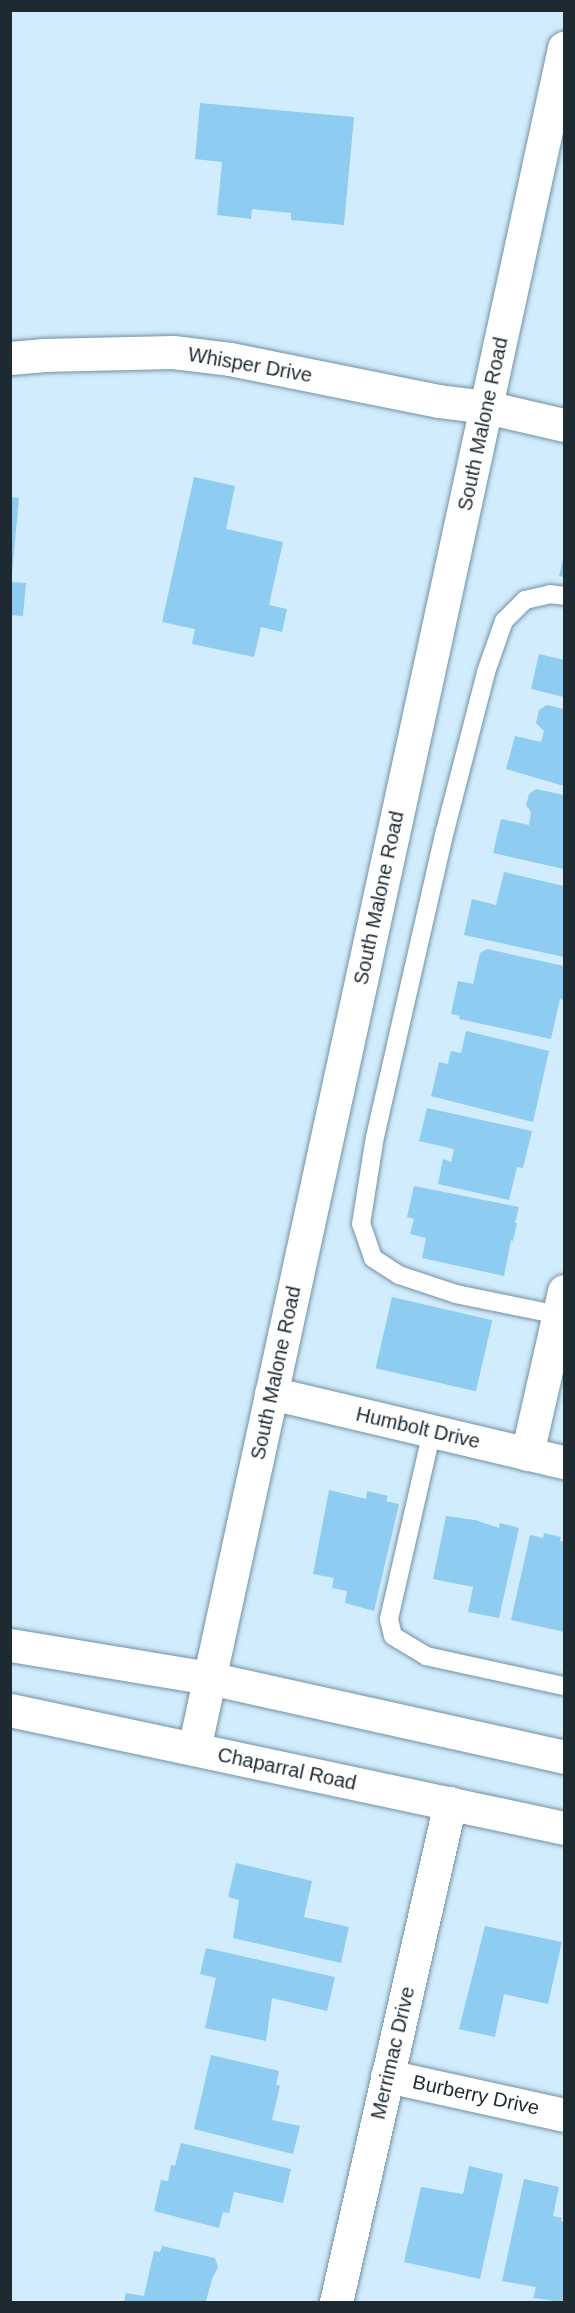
<!DOCTYPE html>
<html>
<head>
<meta charset="utf-8">
<style>
  body { margin:0 }
  #map { position:relative; width:575px; height:2313px; overflow:hidden; background:#d1ecfc; font-family:Arial,sans-serif }
  div>[style] { position:absolute }
  .building>* { inset:0; background:#8eccf2; transform-origin:0 0 }
  .roads { filter:drop-shadow(0 0 2px #7291a4) drop-shadow(0 0 2px #7291a4) }
  .service>* { height:18px; margin:-9px; padding:0 9px; transform-origin:9px; border-radius:9px; background:#fff }
  .minor>* { height:33px; margin:-16.5px; padding:0 16.5px; transform-origin:16.5px; border-radius:16.5px; background:#fff }
  .tertiary>* { height:33px; margin:-16.5px; padding:0 16.5px; transform-origin:16.5px; border-radius:16.5px; background:#fff }
  .secondary>* { height:33px; margin:-16.5px; padding:0 16.5px; transform-origin:16.5px; border-radius:16.5px; background:#fff }
  span { translate:-50% -50%; white-space:nowrap; text-align:center; line-height:1.15; -webkit-text-stroke:6px #fff; paint-order:stroke }
  .street-label { font-size:20px; color:#1e2a32 }
  .frame { position:absolute; inset:0; border:12px solid #1e2a32; pointer-events:none }
</style>
</head>
<body>
<div id="map">
  <div class="building">
    <div style="clip-path:polygon(200px 103px,354px 117px,344px 225px,291px 220px,291px 213px,252px 209px,251px 219px,217px 215px,222px 162px,195px 159px)"></div>
    <div style="clip-path:polygon(194px 477px,235px 486px,226px 529px,283px 542px,269px 605px,287px 609px,282px 632px,261px 627px,254px 657px,192px 644px,195px 629px,162px 622px)"></div>
    <div style="clip-path:polygon(10px 497px,19px 498px,12px 573px,10px 573px)"></div>
    <div style="clip-path:polygon(564px 555px,564px 577px,559px 576px)"></div>
    <div style="clip-path:polygon(10px 582px,26px 583px,23px 616px,10px 615px)"></div>
    <div style="clip-path:polygon(539px 654px,564px 660px,564px 697px,531px 689px)"></div>
    <div style="clip-path:polygon(547px 705px,564px 709px,564px 786px,506px 769px,515px 736px,541px 742px,544px 731px,536px 723px,539px 710px)"></div>
    <div style="clip-path:polygon(536px 789px,564px 795px,564px 869px,493px 853px,501px 819px,529px 825px,531px 812px,526px 805px,529px 794px)"></div>
    <div style="clip-path:polygon(504px 872px,564px 886px,564px 957px,464px 935px,472px 899px,496px 905px)"></div>
    <div style="clip-path:polygon(487px 949px,564px 966px,564px 991px,563px 1000px,560px 999px,551px 1039px,459px 1019px,460px 1016px,451px 1014px,458px 981px,473px 984px,480px 953px)"></div>
    <div style="clip-path:polygon(466px 1031px,549px 1051px,533px 1122px,431px 1096px,439px 1062px,448px 1064px,451px 1051px,461px 1053px)"></div>
    <div style="clip-path:polygon(427px 1108px,532px 1131px,523px 1168px,517px 1167px,509px 1200px,438px 1184px,443px 1159px,451px 1162px,454px 1149px,419px 1141px)"></div>
    <div style="clip-path:polygon(414px 1186px,519px 1207px,515px 1223px,517px 1223px,513px 1241px,511px 1240px,504px 1276px,422px 1258px,426px 1238px,410px 1234px,414px 1219px,407px 1217px)"></div>
    <div style="left:392px;top:1297px;width:103px;height:73px;rotate:13deg"></div>
    <div style="clip-path:polygon(329px 1490px,366px 1499px,367px 1491px,388px 1496px,386px 1501px,399px 1504px,374px 1611px,345px 1603px,347px 1591px,332px 1588px,334px 1578px,313px 1574px)"></div>
    <div style="clip-path:polygon(446px 1516px,475px 1520px,499px 1528px,500px 1523px,519px 1528px,499px 1618px,468px 1612px,473px 1587px,433px 1579px)"></div>
    <div style="clip-path:polygon(544px 1533px,561px 1537px,560px 1541px,564px 1542px,564px 1632px,511px 1620px,530px 1535px,543px 1538px)"></div>
    <div style="clip-path:polygon(236px 1863px,312px 1881px,304px 1917px,349px 1927px,341px 1963px,233px 1938px,239px 1900px,228px 1897px)"></div>
    <div style="clip-path:polygon(485px 1926px,562px 1942px,548px 2004px,504px 1994px,495px 2037px,459px 2029px)"></div>
    <div style="clip-path:polygon(206px 1948px,335px 1977px,327px 2011px,272px 1998px,266px 2041px,205px 2028px,216px 1978px,200px 1974px)"></div>
    <div style="clip-path:polygon(211px 2055px,279px 2071px,276px 2085px,280px 2086px,272px 2120px,300px 2126px,293px 2154px,194px 2129px)"></div>
    <div style="clip-path:polygon(181px 2143px,291px 2169px,283px 2203px,234px 2192px,229px 2213px,223px 2212px,219px 2228px,154px 2211px,161px 2180px,168px 2181px,171px 2165px,175px 2166px)"></div>
    <div style="clip-path:polygon(469px 2166px,503px 2174px,480px 2279px,404px 2262px,421px 2187px,463px 2194px)"></div>
    <div style="clip-path:polygon(524px 2179px,559px 2187px,553px 2216px,562px 2218px,561px 2221px,564px 2222px,564px 2294px,562px 2302px,533px 2298px,536px 2287px,502px 2281px)"></div>
    <div style="clip-path:polygon(162px 2246px,215px 2258px,218px 2267px,212px 2279px,206px 2301px,210px 2302px,124px 2302px,126px 2293px,144px 2296px,154px 2251px,160px 2252px)"></div>
  </div>
  <div class="roads">
    <div class="service">
      <div style="left:559px;top:1315px;width:105px;rotate:-168.5deg"></div>
      <div style="left:456px;top:1294px;width:60px;rotate:-161.6deg"></div>
      <div style="left:399px;top:1275px;width:31px;rotate:-147deg"></div>
      <div style="left:373px;top:1258px;width:36px;rotate:-109deg"></div>
      <div style="left:361px;top:1224px;width:88px;rotate:-80.9deg"></div>
      <div style="left:375px;top:1137px;width:99px;rotate:-77.2deg"></div>
      <div style="left:397px;top:1040px;width:214px;rotate:-77.1deg"></div>
      <div style="left:445px;top:831px;width:164px;rotate:-75.5deg"></div>
      <div style="left:486px;top:672px;width:54px;rotate:-70.6deg"></div>
      <div style="left:504px;top:621px;width:30px;rotate:-45deg"></div>
      <div style="left:525px;top:600px;width:26px;rotate:-13deg"></div>
      <div style="left:550px;top:594px;width:14px;rotate:8deg"></div>
      <div style="left:432px;top:1431px;width:193px;rotate:102.9deg"></div>
      <div style="left:389px;top:1619px;width:17px;rotate:77deg"></div>
      <div style="left:393px;top:1636px;width:39px;rotate:31deg"></div>
      <div style="left:426px;top:1656px;width:141px;rotate:12.3deg"></div>
    </div>
    <div class="minor">
      <div style="left:10px;top:358px;width:32px;rotate:-5deg"></div>
      <div style="left:42px;top:355px;width:131px;rotate:-1.3deg"></div>
      <div style="left:173px;top:352px;width:57px;rotate:7deg"></div>
      <div style="left:230px;top:359px;width:212px;rotate:11.4deg"></div>
      <div style="left:438px;top:401px;width:48px;rotate:7.1deg"></div>
      <div style="left:271px;top:1393px;width:301px;rotate:13.3deg"></div>
      <div style="left:527px;top:1454px;width:167px;rotate:-77.2deg"></div>
      <div style="left:387px;top:2076px;width:181px;rotate:12.4deg"></div>
      <div style="left:336px;top:2302px;width:512px;rotate:-77.13deg"></div>
    </div>
    <div class="tertiary">
      <div style="left:486px;top:407px;width:80px;rotate:13deg"></div>
      <div style="left:194px;top:1749px;width:1741px;rotate:-77.73deg"></div>
    </div>
    <div class="secondary">
      <div style="left:10px;top:1645px;width:202px;rotate:9.4deg"></div>
      <div style="left:209px;top:1678px;width:364px;rotate:12.5deg"></div>
      <div style="left:10px;top:1710px;width:566px;rotate:12.02deg"></div>
    </div>
  </div>
  <div class="street-label">
    <span style="left:250px;top:365px;rotate:10deg">Whisper Drive</span>
    <span style="left:483px;top:424px;rotate:-78deg">South Malone Road</span>
    <span style="left:379px;top:898px;rotate:-78deg">South Malone Road</span>
    <span style="left:276px;top:1373px;rotate:-78deg">South Malone Road</span>
    <span style="left:418px;top:1428px;rotate:13deg">Humbolt Drive</span>
    <span style="left:287px;top:1769px;rotate:12deg">Chaparral Road</span>
    <span style="left:393px;top:2053px;rotate:-77deg">Merrimac Drive</span>
    <span style="left:476px;top:2095px;rotate:12deg">Burberry Drive</span>
  </div>
  <div class="frame"></div>
</div>
</body>
</html>
